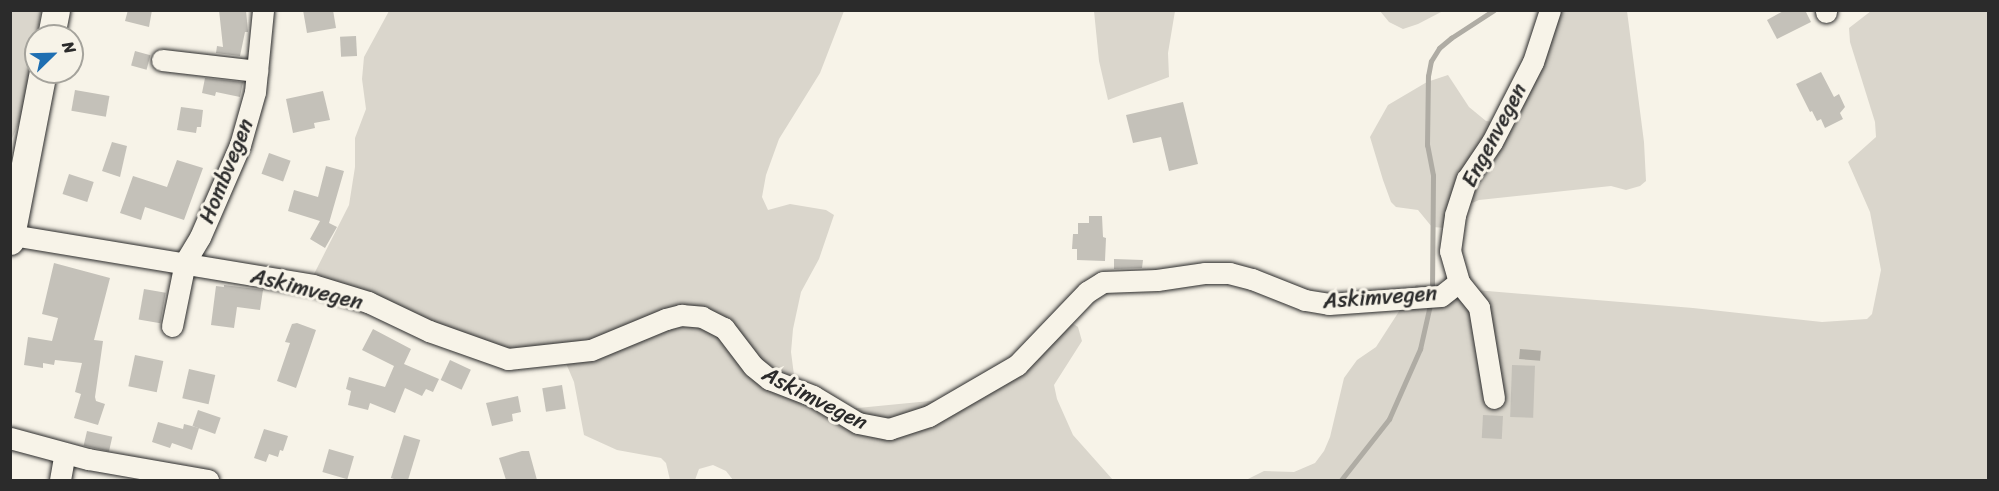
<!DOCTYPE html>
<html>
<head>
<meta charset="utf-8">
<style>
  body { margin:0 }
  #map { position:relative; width:1999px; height:491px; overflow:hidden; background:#f7f3e8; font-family:Sriracha,sans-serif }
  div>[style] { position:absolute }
  .green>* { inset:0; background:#dad6cc }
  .water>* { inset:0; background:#afaca4; transform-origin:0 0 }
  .stream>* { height:5px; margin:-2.5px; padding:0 2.5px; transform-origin:2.5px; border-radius:2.5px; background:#afaca4 }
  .building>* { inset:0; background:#c4c1b9; transform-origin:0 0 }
  .roads { filter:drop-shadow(0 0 2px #2b2b2b) drop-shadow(0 0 2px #2b2b2b) }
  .minor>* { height:21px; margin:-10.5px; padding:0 10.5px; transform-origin:10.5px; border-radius:10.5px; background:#f7f3e8 }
  .major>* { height:27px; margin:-13.5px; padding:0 13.5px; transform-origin:13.5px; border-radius:13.5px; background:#f7f3e8 }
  span { translate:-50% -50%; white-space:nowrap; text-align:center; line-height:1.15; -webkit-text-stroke:6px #f7f3e8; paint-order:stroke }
  .street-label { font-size:22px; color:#2b2b2b }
  .frame { position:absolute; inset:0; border:12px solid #2b2b2b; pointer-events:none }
  .north { position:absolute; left:24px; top:24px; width:60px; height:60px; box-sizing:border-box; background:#f7f3e8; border:2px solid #a5a39c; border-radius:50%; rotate:67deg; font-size:16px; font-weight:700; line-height:24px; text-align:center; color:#2b2b2b }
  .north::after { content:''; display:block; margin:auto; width:21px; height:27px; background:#1f6fb2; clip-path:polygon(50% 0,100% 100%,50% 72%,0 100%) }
</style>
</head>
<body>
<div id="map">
  <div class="green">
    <div style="clip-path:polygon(11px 11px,41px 11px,26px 106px,11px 141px)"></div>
    <div style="clip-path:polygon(389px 11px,844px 11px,820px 73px,779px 139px,766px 175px,762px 197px,768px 210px,790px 204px,826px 210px,834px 215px,819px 259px,801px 292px,793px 329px,791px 352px,794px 375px,803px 395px,827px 411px,940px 400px,1072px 323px,1078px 327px,1082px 341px,1054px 385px,1057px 399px,1073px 435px,1113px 480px,733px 480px,726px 471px,713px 465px,699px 469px,695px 480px,670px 480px,666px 463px,661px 458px,617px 450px,584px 435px,574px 382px,565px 361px,558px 360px,529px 368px,514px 368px,312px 278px,349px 205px,355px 167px,355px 138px,366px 109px,362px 79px,364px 57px)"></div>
    <div style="clip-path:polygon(1094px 11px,1175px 11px,1168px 53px,1169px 77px,1108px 100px,1099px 61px)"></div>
    <div style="clip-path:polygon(1380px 11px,1443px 11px,1418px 24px,1403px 29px,1389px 22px)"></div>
    <div style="clip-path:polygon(1541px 11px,1627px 11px,1644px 142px,1646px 181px,1640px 186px,1626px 190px,1611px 186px,1479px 200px,1472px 203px,1460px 222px,1446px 228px,1432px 227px,1418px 210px,1396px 207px,1391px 202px,1383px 180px,1370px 137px,1388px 105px,1427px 82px,1448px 75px,1469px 107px,1486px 121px,1494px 122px,1511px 98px)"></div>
    <div style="clip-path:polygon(1871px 11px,1988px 11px,1988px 480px,1246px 480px,1264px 471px,1294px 472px,1315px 463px,1324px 451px,1330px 437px,1344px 378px,1357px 360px,1376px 347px,1416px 285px,1693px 308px,1822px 322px,1867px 319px,1872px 314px,1881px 270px,1870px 212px,1848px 162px,1876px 137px,1875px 122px,1850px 42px,1849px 28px)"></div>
  </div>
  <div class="water">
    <div style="left:1520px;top:349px;width:21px;height:10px;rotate:5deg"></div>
  </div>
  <div class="stream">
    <div style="left:1432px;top:291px;width:116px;rotate:-89.5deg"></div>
    <div style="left:1433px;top:175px;width:31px;rotate:-101deg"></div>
    <div style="left:1427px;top:145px;width:69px;rotate:-89.2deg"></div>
    <div style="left:1428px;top:76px;width:15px;rotate:-79deg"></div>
    <div style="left:1431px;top:61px;width:15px;rotate:-58deg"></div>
    <div style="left:1439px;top:48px;width:16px;rotate:-40deg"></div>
    <div style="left:1451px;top:38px;width:51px;rotate:-33.1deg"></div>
    <div style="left:1341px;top:480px;width:78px;rotate:-51.8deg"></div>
    <div style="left:1389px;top:419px;width:77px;rotate:-66.1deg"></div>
    <div style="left:1420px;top:349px;width:50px;rotate:-77.3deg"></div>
  </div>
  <div class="building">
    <div style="clip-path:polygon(128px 10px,152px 10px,149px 27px,125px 21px)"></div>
    <div style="clip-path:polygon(219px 10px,246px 10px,248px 32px,245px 32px,240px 56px,216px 53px,217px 46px,223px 47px)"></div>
    <div style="clip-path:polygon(303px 10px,333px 10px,336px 28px,307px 33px)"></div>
    <div style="clip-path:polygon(1785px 10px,1805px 10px,1811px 22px,1777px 39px,1767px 20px)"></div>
    <div style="left:356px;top:36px;width:20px;height:16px;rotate:87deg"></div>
    <div style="left:135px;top:51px;width:16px;height:15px;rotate:15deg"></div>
    <div style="clip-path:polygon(1821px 72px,1834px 97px,1839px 94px,1845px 107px,1840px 113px,1843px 119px,1825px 128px,1821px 119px,1817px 121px,1812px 111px,1810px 112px,1796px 84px)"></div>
    <div style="clip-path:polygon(205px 78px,243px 82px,240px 97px,216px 92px,215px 96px,202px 93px)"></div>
    <div style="left:75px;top:90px;width:35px;height:21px;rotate:10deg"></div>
    <div style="clip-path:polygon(323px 91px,330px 120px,314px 123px,315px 128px,293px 133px,286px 99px)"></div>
    <div style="clip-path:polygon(1183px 102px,1198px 164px,1169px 171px,1161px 137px,1133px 143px,1126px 115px)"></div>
    <div style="clip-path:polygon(181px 107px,203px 110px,201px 127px,197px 127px,196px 133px,177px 130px)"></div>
    <div style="clip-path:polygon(112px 142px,127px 146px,120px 177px,102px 171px)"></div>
    <div style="left:269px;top:153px;width:23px;height:22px;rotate:20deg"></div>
    <div style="clip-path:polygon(177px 160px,203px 168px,184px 220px,145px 207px,141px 220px,120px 213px,133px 176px,167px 187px)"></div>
    <div style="clip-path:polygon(326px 166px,344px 171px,329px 223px,337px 227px,325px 248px,310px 239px,320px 221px,288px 211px,294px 190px,318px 197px)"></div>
    <div style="left:69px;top:174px;width:26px;height:21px;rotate:18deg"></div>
    <div style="clip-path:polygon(1089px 216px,1102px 216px,1103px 237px,1106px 238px,1105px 261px,1077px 260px,1077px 249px,1072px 249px,1073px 234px,1078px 234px,1078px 223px,1089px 223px)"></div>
    <div style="clip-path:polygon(1114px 259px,1143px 260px,1142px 268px,1114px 269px)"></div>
    <div style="clip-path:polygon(54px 263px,110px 278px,94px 340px,103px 341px,95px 397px,96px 401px,105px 404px,98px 425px,74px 418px,81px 394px,75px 392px,82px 363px,55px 360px,54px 365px,43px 363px,43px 368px,24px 365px,28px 337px,52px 341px,58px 318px,42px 314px)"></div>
    <div style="clip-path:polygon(224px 285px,263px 290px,260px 310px,237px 307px,234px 328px,211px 325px,216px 286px,224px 287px)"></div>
    <div style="left:144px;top:289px;width:22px;height:31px;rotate:10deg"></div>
    <div style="clip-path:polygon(297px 323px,316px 330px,296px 388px,277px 381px,290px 343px,285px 342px,292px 324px)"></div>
    <div style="clip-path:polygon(373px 329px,411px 349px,404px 364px,439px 379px,433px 392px,426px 389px,422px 396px,405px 388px,395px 413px,370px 403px,368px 410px,348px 405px,351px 391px,346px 389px,349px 377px,385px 387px,394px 366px,362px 350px)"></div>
    <div style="left:135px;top:355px;width:29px;height:32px;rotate:12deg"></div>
    <div style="left:450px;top:360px;width:23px;height:22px;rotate:25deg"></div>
    <div style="left:1512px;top:365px;width:23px;height:52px;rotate:2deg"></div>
    <div style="left:189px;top:369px;width:27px;height:30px;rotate:13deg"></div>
    <div style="left:562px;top:385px;width:24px;height:20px;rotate:81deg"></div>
    <div style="clip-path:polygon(518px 396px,521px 412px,512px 414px,513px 421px,492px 426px,486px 403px)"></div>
    <div style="left:198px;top:410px;width:24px;height:17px;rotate:19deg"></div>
    <div style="left:1483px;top:415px;width:20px;height:23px;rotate:3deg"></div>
    <div style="clip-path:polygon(158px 422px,183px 429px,184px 424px,199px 428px,192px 450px,172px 443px,170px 448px,152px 442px)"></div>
    <div style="clip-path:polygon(264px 429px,288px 436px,283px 451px,280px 450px,278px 457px,269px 454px,266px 462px,254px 458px)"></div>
    <div style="left:87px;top:431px;width:26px;height:15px;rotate:13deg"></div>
    <div style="left:404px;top:435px;width:17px;height:45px;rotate:17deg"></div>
    <div style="left:329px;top:449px;width:26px;height:24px;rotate:16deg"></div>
    <div style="clip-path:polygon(522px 451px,529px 451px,537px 480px,506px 480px,499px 458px)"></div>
  </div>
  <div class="roads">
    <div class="minor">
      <div style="left:1826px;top:10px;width:2px;rotate:90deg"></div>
      <div style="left:162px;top:60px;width:96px;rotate:6.6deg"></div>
      <div style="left:12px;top:235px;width:305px;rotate:9.4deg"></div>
      <div style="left:313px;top:285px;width:58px;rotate:17.2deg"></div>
      <div style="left:368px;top:302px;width:68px;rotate:25.4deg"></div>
      <div style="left:429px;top:331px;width:84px;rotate:19.5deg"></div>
      <div style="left:508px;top:359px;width:83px;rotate:-6.2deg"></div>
      <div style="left:591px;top:350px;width:81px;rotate:-22.5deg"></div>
      <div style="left:666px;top:319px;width:16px;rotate:-15deg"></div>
      <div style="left:681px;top:315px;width:21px;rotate:5deg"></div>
      <div style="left:702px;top:317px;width:25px;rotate:27deg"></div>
      <div style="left:724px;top:328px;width:48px;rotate:52.7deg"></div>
      <div style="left:753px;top:366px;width:21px;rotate:39deg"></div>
      <div style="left:769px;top:379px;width:47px;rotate:21.1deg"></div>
      <div style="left:813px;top:396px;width:52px;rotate:31deg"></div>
      <div style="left:858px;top:423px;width:32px;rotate:11deg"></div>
      <div style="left:889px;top:429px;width:42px;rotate:-18deg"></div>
      <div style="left:929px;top:416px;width:102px;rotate:-30.1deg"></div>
      <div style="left:1017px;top:365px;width:101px;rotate:-46.2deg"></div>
      <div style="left:1087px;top:292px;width:19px;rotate:-32deg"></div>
      <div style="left:1103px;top:282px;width:54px;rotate:-2.1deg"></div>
      <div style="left:1157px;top:280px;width:49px;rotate:-8.3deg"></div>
      <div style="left:1205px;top:273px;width:24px"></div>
      <div style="left:1229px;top:273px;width:24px;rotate:15deg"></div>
      <div style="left:1252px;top:279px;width:57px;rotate:21.6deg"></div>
      <div style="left:1305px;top:300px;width:24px;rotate:9deg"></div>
      <div style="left:1329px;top:304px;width:112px;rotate:-4.1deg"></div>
      <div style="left:1441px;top:296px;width:23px;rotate:-38deg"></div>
      <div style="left:172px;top:326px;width:65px;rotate:-78.5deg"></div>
      <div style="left:185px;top:262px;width:29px;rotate:-59deg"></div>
      <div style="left:200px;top:237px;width:100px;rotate:-66.5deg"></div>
      <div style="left:240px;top:145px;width:55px;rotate:-74.2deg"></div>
      <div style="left:255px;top:92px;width:82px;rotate:-84.4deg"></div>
      <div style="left:1494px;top:398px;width:92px;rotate:-99.4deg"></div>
      <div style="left:1479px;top:307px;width:32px;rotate:-129deg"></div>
      <div style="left:1459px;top:282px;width:32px;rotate:-106deg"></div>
      <div style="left:1450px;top:251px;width:36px;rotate:-82deg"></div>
      <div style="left:1455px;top:215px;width:38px;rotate:-72deg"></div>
      <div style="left:1467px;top:179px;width:45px;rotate:-56deg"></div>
      <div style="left:1492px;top:142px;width:90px;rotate:-62.9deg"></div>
      <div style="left:1533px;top:62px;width:55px;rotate:-71.9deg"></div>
      <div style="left:10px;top:438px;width:81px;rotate:15.1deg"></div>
      <div style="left:88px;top:459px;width:122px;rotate:9.9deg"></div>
      <div style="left:60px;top:480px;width:27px;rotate:-80deg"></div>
    </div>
    <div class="major">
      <div style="left:51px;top:36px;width:26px;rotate:-79deg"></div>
      <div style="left:10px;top:241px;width:172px;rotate:-79deg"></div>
    </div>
  </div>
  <div class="street-label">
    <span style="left:1494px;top:135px;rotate:-62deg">Engenvegen</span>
    <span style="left:226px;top:171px;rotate:-68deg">Hombvegen</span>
    <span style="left:307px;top:289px;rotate:14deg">Askimvegen</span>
    <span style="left:1380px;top:297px;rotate:-4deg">Askimvegen</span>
    <span style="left:815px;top:398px;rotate:27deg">Askimvegen</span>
  </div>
  <div class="frame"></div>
  <div class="north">N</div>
</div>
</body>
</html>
